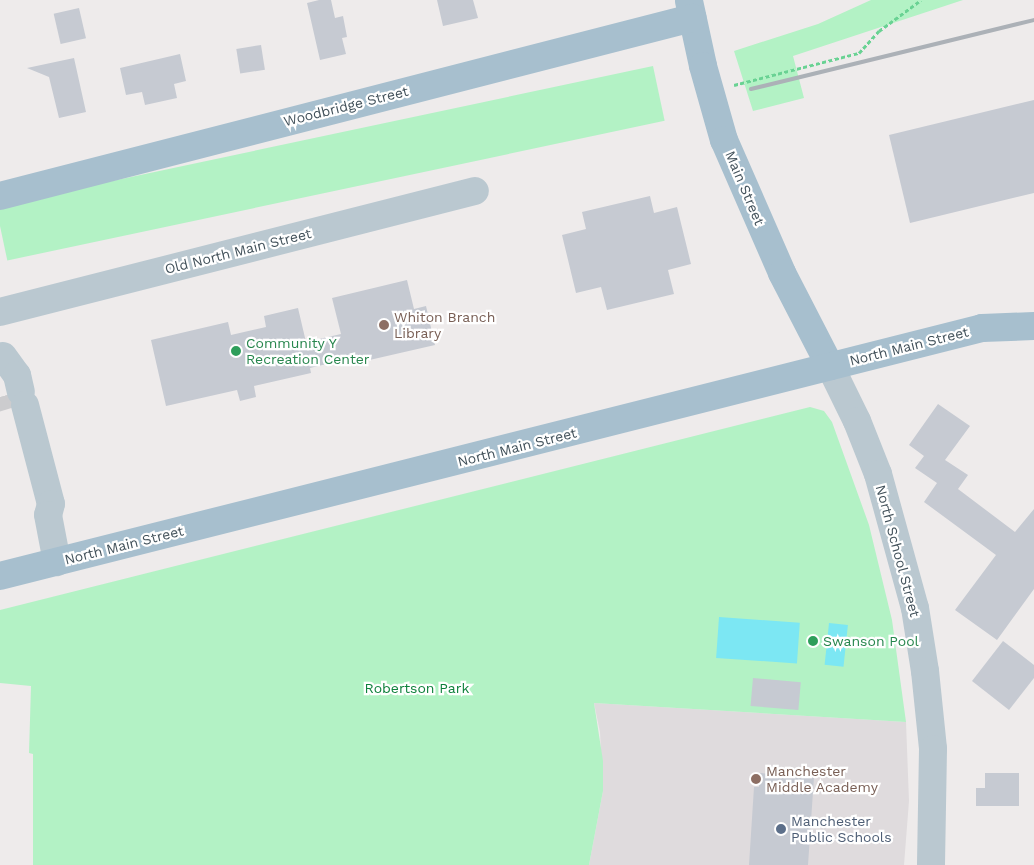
<!DOCTYPE html>
<html>
<head>
<meta charset="utf-8">
<style>
  body { margin:0 }
  #map { position:relative; width:1034px; height:865px; overflow:hidden; background:#eeebeb; font-family:"Work Sans",sans-serif }
  div>[style] { position:absolute }
  .education>* { inset:0; background:#dfdbdd }
  .green>* { inset:0; background:#b3f2c5; transform-origin:0 0 }
  .water>* { inset:0; background:#7ce7f3; transform-origin:0 0 }
  .building>* { inset:0; background:#c6cad2; transform-origin:0 0 }
  .minor-tunnel>* { height:28px; margin-top:-14px; transform-origin:0; background:repeating-linear-gradient(90deg,#ccccce 0 28px,transparent 0 42px) }
  .path>* { height:3px; margin-top:-1.5px; transform-origin:0; background:repeating-linear-gradient(90deg,#69d293 0 4px,transparent 0 6.5px) }
  .minor>* { height:28px; margin:-14px; padding:0 14px; transform-origin:14px; border-radius:14px; background:#bac8d0 }
  .major>* { height:28px; margin:-14px; padding:0 14px; transform-origin:14px; border-radius:14px; background:#a7bfce }
  .rail>* { height:4px; margin:-2px; padding:0 2px; transform-origin:2px; border-radius:2px; background:#acb1b7 }
  .dots>* { width:14px; height:14px; translate:-50% -50%; box-sizing:border-box; border:2px solid #fff; border-radius:50% }
  span { translate:-50% -50%; white-space:nowrap; text-align:center; line-height:1.15; -webkit-text-stroke:4.5px #fff; paint-order:stroke }
  .street-label { font-size:14px; color:#42515a }
  .education-label { font-size:14px; color:#785e54 }
  .left { translate:0 -50%; text-align:left }
  .leisure-label { font-size:14px; color:#27864d }
  .park-label { font-size:14px; color:#0e803b }
  .service-label { font-size:14px; color:#4e5e75 }
</style>
</head>
<body>
<div id="map">
  <div class="education">
    <div style="clip-path:polygon(594px 703px,906px 722px,909px 801px,904px 865px,589px 865px,603px 791px,600px 732px)"></div>
  </div>
  <div class="green">
    <div style="clip-path:polygon(871px 0,963px 0,793px 56px,804px 98px,753px 111px,734px 51px,818px 24px)"></div>
    <div style="left:653px;top:66px;width:56px;height:672px;rotate:78deg"></div>
    <div style="clip-path:polygon(810px 407px,824px 411px,832px 422px,869px 525px,892px 620px,906px 722px,594px 703px,603px 761px,603px 791px,589px 865px,33px 865px,33px 754px,29px 753px,31px 686px,0 683px,0 610px)"></div>
  </div>
  <div class="water">
    <div style="left:719px;top:617px;width:81px;height:41px;rotate:4deg"></div>
    <div style="left:829px;top:623px;width:19px;height:42px;rotate:6deg"></div>
  </div>
  <div class="building">
    <div style="clip-path:polygon(319px 0,331px 0,335px 18px,343px 16px,347px 37px,342px 38px,346px 54px,320px 60px,307px 3px)"></div>
    <div style="clip-path:polygon(437px 0,473px 0,478px 18px,443px 26px)"></div>
    <div style="left:79px;top:8px;width:31px;height:26px;rotate:77deg"></div>
    <div style="left:261px;top:45px;width:25px;height:25px;rotate:81deg"></div>
    <div style="clip-path:polygon(180px 54px,186px 81px,174px 84px,177px 98px,145px 105px,142px 92px,126px 95px,120px 68px)"></div>
    <div style="clip-path:polygon(74px 58px,86px 112px,59px 118px,49px 77px,27px 68px)"></div>
    <div style="clip-path:polygon(1034px 100px,1034px 193px,910px 223px,889px 135px)"></div>
    <div style="clip-path:polygon(650px 196px,654px 213px,677px 207px,691px 264px,668px 270px,674px 294px,607px 310px,601px 287px,576px 293px,562px 235px,586px 229px,582px 212px)"></div>
    <div style="clip-path:polygon(407px 280px,414px 309px,426px 306px,435px 345px,352px 364px,351px 358px,310px 368px,311px 373px,254px 386px,256px 397px,240px 401px,237px 390px,166px 406px,151px 340px,228px 322px,231px 335px,266px 327px,264px 316px,298px 308px,306px 342px,341px 334px,332px 298px)"></div>
    <div style="clip-path:polygon(938px 404px,970px 426px,945px 460px,968px 475px,958px 489px,1015px 532px,1034px 509px,1034px 589px,997px 640px,955px 610px,996px 555px,924px 502px,937px 483px,915px 468px,924px 456px,909px 445px)"></div>
    <div style="clip-path:polygon(1003px 641px,1034px 665px,1034px 678px,1009px 710px,972px 681px)"></div>
    <div style="left:753px;top:678px;width:48px;height:28px;rotate:5deg"></div>
    <div style="clip-path:polygon(760px 773px,814px 777px,808px 865px,749px 865px,754px 787px,759px 787px)"></div>
    <div style="clip-path:polygon(985px 773px,1019px 773px,1019px 806px,976px 806px,976px 788px,985px 788px)"></div>
  </div>
  <div class="minor-tunnel">
    <div style="left:3px;top:396px;width:14px;rotate:73deg"></div>
  </div>
  <div class="path">
    <div style="left:734px;top:85px;width:129px;rotate:-14.4deg"></div>
    <div style="left:859px;top:53px;width:30px;rotate:-48deg"></div>
    <div style="left:879px;top:31px;width:52px;rotate:-36.4deg"></div>
  </div>
  <div class="minor">
    <div style="left:0;top:312px;width:490px;rotate:-14.3deg"></div>
    <div style="left:3px;top:356px;width:24px;rotate:54deg"></div>
    <div style="left:17px;top:375px;width:17px;rotate:77deg"></div>
    <div style="left:830px;top:366px;width:61px;rotate:63.9deg"></div>
    <div style="left:857px;top:421px;width:57px;rotate:68.4deg"></div>
    <div style="left:878px;top:474px;width:139px;rotate:74.6deg"></div>
    <div style="left:915px;top:608px;width:64px;rotate:81deg"></div>
    <div style="left:925px;top:671px;width:78px;rotate:84.1deg"></div>
    <div style="left:933px;top:749px;width:116px;rotate:91deg"></div>
    <div style="left:25px;top:405px;width:102px;rotate:75.3deg"></div>
    <div style="left:51px;top:504px;width:11px;rotate:105deg"></div>
    <div style="left:48px;top:515px;width:48px;rotate:79.2deg"></div>
  </div>
  <div class="major">
    <div style="left:689px;top:1px;width:66px;rotate:77.8deg"></div>
    <div style="left:703px;top:66px;width:77px;rotate:74.2deg"></div>
    <div style="left:724px;top:140px;width:145px;rotate:66.4deg"></div>
    <div style="left:782px;top:273px;width:105px;rotate:62.7deg"></div>
    <div style="left:0;top:196px;width:715px;rotate:-14.43deg"></div>
    <div style="left:0;top:576px;width:1013px;rotate:-14.17deg"></div>
    <div style="left:982px;top:328px;width:52px;rotate:-2.2deg"></div>
  </div>
  <div class="rail">
    <div style="left:751px;top:89px;width:291px;rotate:-13.7deg"></div>
  </div>
  <div class="dots">
    <div style="left:384px;top:325px;background:#8d6e63"></div>
    <div style="left:236px;top:351px;background:#2e9e5b"></div>
    <div style="left:813px;top:641px;background:#2e9e5b"></div>
    <div style="left:756px;top:779px;background:#8d6e63"></div>
    <div style="left:781px;top:829px;background:#5c6f8a"></div>
  </div>
  <div class="street-label">
    <span style="left:346px;top:106px;rotate:-14deg">Woodbridge Street</span>
    <span style="left:745px;top:188px;rotate:67deg">Main Street</span>
    <span style="left:238px;top:251px;rotate:-14deg">Old North Main Street</span>
    <span style="left:909px;top:346px;rotate:-14deg">North Main Street</span>
    <span style="left:517px;top:447px;rotate:-14deg">North Main Street</span>
    <span style="left:124px;top:545px;rotate:-14deg">North Main Street</span>
    <span style="left:898px;top:551px;rotate:75deg">North School Street</span>
  </div>
  <div class="education-label">
    <span class="left" style="left:394px;top:325px">Whiton Branch<br>Library</span>
    <span class="left" style="left:766px;top:779px">Manchester<br>Middle Academy</span>
  </div>
  <div class="leisure-label">
    <span class="left" style="left:246px;top:351px">Community Y<br>Recreation Center</span>
    <span class="left" style="left:823px;top:641px">Swanson Pool</span>
  </div>
  <div class="park-label">
    <span style="left:417px;top:688px">Robertson Park</span>
  </div>
  <div class="service-label">
    <span class="left" style="left:791px;top:829px">Manchester<br>Public Schools</span>
  </div>
</div>
</body>
</html>
